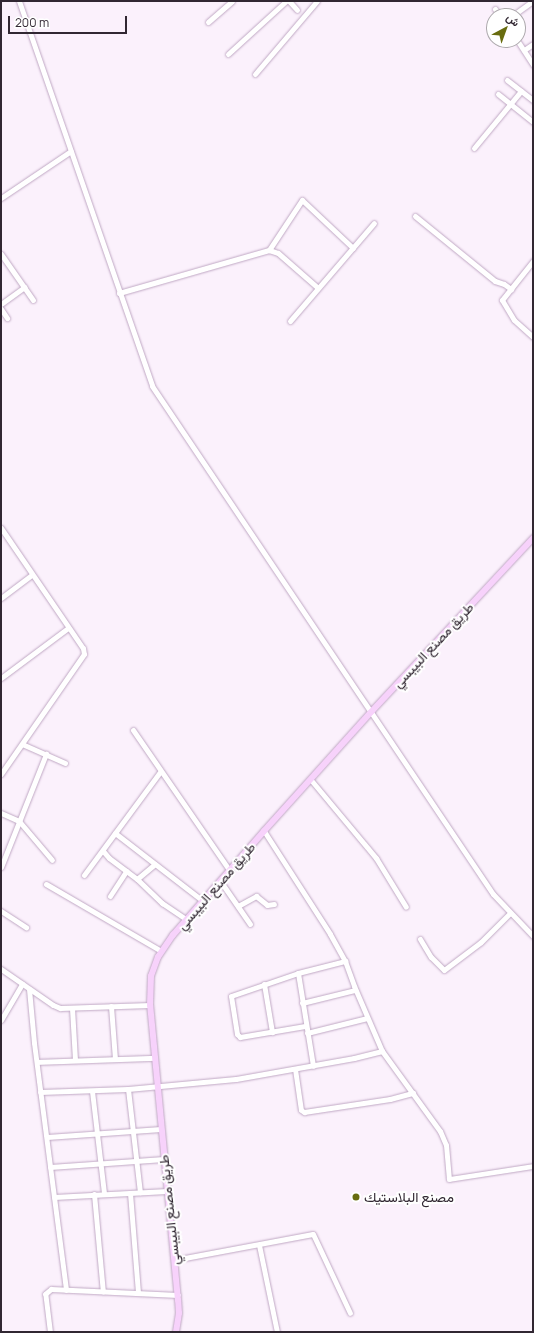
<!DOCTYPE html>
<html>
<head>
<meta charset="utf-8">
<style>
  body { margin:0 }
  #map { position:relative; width:534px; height:1333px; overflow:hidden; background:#fbf1fc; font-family:Manrope,Vazirmatn,sans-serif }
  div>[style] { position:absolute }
  .roads { filter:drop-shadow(0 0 1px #c0a8c4) drop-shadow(0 0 1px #c0a8c4) }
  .minor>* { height:5px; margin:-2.5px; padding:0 2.5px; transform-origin:2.5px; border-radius:2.5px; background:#fff }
  .major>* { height:6px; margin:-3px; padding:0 3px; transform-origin:3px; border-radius:3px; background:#f7d2fb }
  .dots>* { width:11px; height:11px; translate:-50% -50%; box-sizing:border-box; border:2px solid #fff; border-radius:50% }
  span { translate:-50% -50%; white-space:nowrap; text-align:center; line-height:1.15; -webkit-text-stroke:4px #fff; paint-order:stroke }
  .street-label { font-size:14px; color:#312732 }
  .poi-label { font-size:14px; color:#312732 }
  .left { translate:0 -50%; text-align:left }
  .frame { position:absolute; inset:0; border:2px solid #312732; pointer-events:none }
  .north { position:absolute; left:486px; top:8px; width:40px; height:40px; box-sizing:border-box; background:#fff; border:1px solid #ada9ad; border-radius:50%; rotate:41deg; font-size:11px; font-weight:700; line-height:16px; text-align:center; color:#312732 }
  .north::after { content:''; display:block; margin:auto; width:14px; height:18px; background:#686c0f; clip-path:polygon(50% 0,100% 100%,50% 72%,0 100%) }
  .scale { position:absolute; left:8px; top:16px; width:119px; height:18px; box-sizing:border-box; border:2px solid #312732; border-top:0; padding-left:5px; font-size:12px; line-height:14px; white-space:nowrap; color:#312732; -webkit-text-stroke:3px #fff; paint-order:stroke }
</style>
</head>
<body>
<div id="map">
  <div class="roads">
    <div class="minor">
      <div style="left:19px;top:1px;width:407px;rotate:70.9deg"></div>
      <div style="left:152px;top:386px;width:612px;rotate:56.13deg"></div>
      <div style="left:493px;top:894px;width:58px;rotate:46.4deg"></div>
      <div style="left:289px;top:1px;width:12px;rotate:48deg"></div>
      <div style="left:495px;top:9px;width:9px;rotate:54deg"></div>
      <div style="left:512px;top:16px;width:26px;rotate:-36deg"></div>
      <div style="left:208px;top:22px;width:32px;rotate:-41deg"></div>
      <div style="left:517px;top:40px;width:30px;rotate:57deg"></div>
      <div style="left:524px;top:50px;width:11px;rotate:-34deg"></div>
      <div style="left:228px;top:54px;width:79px;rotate:-42.4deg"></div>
      <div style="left:255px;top:74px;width:96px;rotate:-49.7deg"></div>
      <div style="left:507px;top:80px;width:33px;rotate:38deg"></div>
      <div style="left:498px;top:94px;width:45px;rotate:38.7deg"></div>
      <div style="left:474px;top:148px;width:74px;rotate:-50.5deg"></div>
      <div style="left:1px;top:198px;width:84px;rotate:-33.9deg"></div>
      <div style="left:415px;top:216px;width:103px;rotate:39.1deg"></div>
      <div style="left:495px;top:281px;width:9px;rotate:18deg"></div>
      <div style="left:504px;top:284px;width:9px;rotate:36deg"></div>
      <div style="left:269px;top:250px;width:60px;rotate:-56.6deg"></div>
      <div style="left:302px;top:200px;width:70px;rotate:43.3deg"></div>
      <div style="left:1px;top:254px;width:56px;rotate:55.2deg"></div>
      <div style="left:533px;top:261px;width:50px;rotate:128.5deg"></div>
      <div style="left:502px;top:300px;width:23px;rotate:59deg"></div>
      <div style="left:514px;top:320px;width:25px;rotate:42deg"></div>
      <div style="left:119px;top:293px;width:156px;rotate:-16deg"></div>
      <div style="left:269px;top:250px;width:9px;rotate:18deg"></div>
      <div style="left:278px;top:253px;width:53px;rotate:41.2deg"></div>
      <div style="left:1px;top:304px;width:29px;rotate:-36deg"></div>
      <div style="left:1px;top:309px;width:11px;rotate:56deg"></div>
      <div style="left:290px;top:321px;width:129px;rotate:-49.4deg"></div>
      <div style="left:1px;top:528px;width:145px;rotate:55.7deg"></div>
      <div style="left:83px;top:648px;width:6px;rotate:81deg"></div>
      <div style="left:84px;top:654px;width:146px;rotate:124.7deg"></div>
      <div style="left:1px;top:598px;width:39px;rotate:-37deg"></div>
      <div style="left:1px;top:678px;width:84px;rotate:-36.7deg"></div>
      <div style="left:133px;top:730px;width:171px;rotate:55.5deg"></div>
      <div style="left:22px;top:744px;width:47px;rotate:23.8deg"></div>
      <div style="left:311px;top:780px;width:102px;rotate:50.2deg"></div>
      <div style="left:376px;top:858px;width:57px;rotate:58.5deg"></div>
      <div style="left:1px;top:813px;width:20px;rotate:24deg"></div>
      <div style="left:19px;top:821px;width:51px;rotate:49.8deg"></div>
      <div style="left:264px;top:831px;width:122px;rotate:57.3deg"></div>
      <div style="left:330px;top:934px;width:31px;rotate:61deg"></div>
      <div style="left:345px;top:961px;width:27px;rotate:70deg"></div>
      <div style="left:354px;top:986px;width:71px;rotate:66.7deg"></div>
      <div style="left:382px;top:1051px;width:99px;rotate:54.1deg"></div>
      <div style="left:440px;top:1131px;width:15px;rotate:67deg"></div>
      <div style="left:446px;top:1145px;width:34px;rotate:85deg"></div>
      <div style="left:449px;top:1179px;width:85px;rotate:-8.8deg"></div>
      <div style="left:115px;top:833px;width:111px;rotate:37.7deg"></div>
      <div style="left:103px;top:851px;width:9px;rotate:49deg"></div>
      <div style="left:109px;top:858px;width:35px;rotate:37deg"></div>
      <div style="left:137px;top:879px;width:35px;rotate:44deg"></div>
      <div style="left:162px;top:903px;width:30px;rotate:34deg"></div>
      <div style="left:1px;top:867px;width:122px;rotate:-68.3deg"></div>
      <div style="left:84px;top:875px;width:128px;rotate:-53.6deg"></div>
      <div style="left:137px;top:879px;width:23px;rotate:-40deg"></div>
      <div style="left:221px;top:882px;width:51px;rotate:55.4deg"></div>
      <div style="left:46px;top:884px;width:133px;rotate:30.2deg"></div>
      <div style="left:110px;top:896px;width:30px;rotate:-57deg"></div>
      <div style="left:238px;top:906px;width:21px;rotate:-29deg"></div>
      <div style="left:256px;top:896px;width:14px;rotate:39deg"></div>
      <div style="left:267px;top:905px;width:7px;rotate:-8deg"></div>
      <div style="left:1px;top:911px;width:30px;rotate:33deg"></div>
      <div style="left:420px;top:939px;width:21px;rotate:59deg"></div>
      <div style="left:431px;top:957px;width:18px;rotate:45deg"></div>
      <div style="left:444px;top:970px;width:46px;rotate:-37.1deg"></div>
      <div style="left:481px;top:942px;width:41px;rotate:-45deg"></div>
      <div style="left:1px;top:969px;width:63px;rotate:34.7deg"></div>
      <div style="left:53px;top:1005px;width:8px;rotate:23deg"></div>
      <div style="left:60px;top:1008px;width:90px;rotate:-1.9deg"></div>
      <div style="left:298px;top:973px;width:94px;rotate:80.8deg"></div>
      <div style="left:264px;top:984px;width:49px;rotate:80.5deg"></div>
      <div style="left:29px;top:989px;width:54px;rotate:84.7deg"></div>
      <div style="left:34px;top:1043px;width:249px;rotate:82.6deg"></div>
      <div style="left:302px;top:1003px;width:55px;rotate:-13.8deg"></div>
      <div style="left:111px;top:1006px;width:53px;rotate:85.7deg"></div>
      <div style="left:72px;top:1008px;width:52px;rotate:86.7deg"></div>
      <div style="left:1px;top:1020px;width:42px;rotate:-59.7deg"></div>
      <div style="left:305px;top:1026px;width:66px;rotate:170.4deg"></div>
      <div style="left:240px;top:1037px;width:4px;rotate:-135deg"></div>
      <div style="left:237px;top:1034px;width:38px;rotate:-99deg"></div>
      <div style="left:231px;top:996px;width:71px;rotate:-18.9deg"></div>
      <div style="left:298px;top:973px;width:49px;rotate:-14.3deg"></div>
      <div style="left:307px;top:1033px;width:62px;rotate:-14deg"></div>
      <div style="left:37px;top:1062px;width:117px;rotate:-2deg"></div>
      <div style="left:295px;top:1069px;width:41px;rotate:81.7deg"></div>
      <div style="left:301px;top:1110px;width:4px;rotate:34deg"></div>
      <div style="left:304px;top:1112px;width:87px;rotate:-8.6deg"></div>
      <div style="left:390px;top:1099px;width:24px;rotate:-15deg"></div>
      <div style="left:128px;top:1089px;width:104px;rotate:83.4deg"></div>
      <div style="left:92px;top:1091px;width:103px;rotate:83.3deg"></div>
      <div style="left:40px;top:1092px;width:88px;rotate:-2deg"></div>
      <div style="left:128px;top:1089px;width:108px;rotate:-5.3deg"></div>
      <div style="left:236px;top:1079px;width:120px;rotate:-10.1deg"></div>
      <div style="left:354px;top:1058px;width:29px;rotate:-14deg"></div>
      <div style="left:47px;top:1137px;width:114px;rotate:-4deg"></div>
      <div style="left:50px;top:1167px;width:114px;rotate:-4deg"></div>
      <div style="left:130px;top:1193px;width:99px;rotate:85.4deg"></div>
      <div style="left:94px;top:1194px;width:98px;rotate:84.8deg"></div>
      <div style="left:54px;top:1197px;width:113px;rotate:-3deg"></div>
      <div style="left:259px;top:1245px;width:89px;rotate:78.3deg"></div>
      <div style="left:174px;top:1260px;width:141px;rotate:-10.6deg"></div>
      <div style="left:313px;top:1234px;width:87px;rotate:64.9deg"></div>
      <div style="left:50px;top:1332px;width:38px;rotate:-97deg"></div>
      <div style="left:45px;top:1294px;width:8px;rotate:-40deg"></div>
      <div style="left:51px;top:1289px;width:127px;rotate:2.7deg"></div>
    </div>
    <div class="major">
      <div style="left:176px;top:1332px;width:19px;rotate:-81deg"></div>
      <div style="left:179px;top:1313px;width:13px;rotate:-94deg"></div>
      <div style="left:178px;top:1300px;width:296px;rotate:-95.4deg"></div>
      <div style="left:150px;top:1005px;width:29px;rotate:-88deg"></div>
      <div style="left:151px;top:976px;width:20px;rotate:-70deg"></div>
      <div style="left:158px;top:957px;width:27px;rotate:-56deg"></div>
      <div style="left:173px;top:935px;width:138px;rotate:-48.8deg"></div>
      <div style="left:264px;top:831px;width:160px;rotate:-48deg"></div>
      <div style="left:371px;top:712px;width:238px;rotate:-47deg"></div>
    </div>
  </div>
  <div class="dots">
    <div style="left:356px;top:1197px;background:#686c0f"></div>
  </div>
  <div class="street-label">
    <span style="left:433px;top:645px;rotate:-47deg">طريق مصنع البيبسي</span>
    <span style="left:216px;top:886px;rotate:-49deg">طريق مصنع البيبسي</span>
    <span style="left:169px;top:1210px;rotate:-96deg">طريق مصنع البيبسي</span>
  </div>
  <div class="poi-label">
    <span class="left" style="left:364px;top:1197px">مصنع البلاستيك</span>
  </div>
  <div class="frame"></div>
  <div class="north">ش</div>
  <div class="scale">200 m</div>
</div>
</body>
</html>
